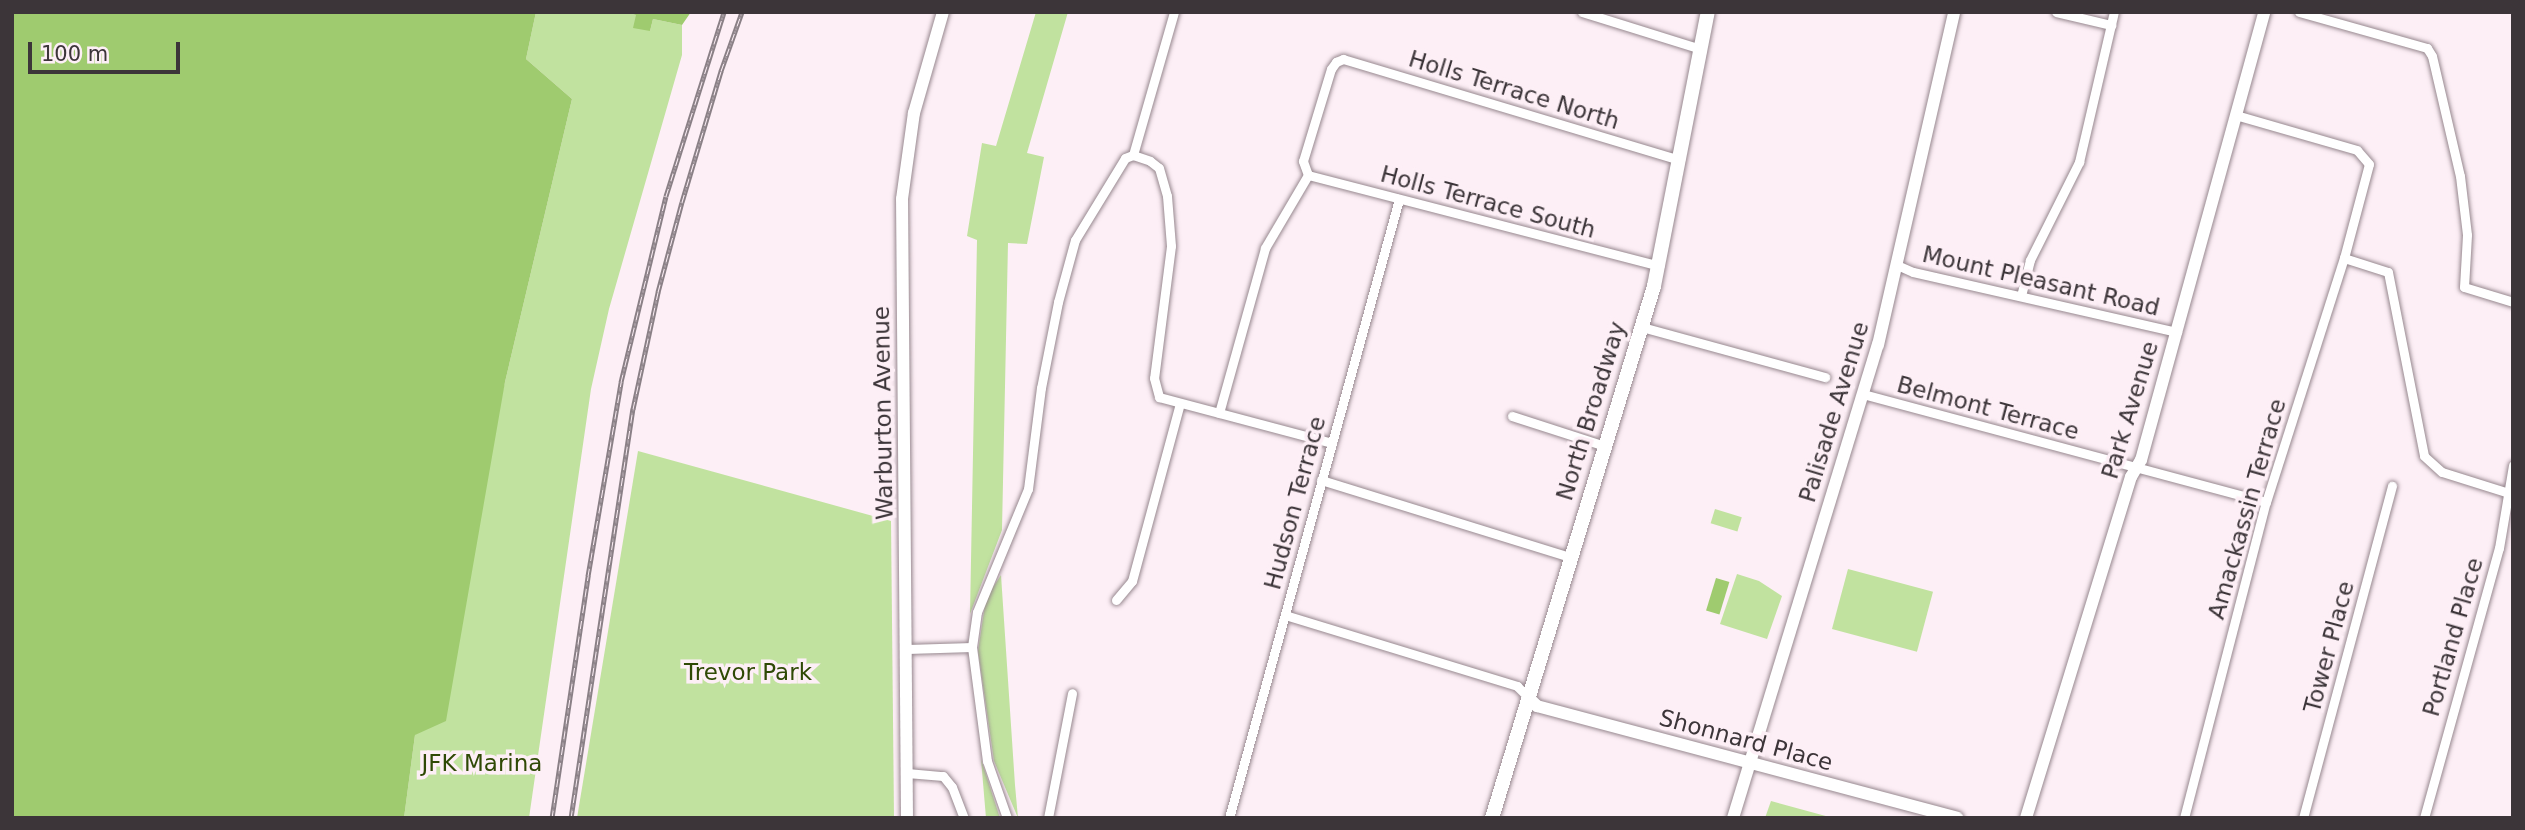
<!DOCTYPE html>
<html>
<head>
<meta charset="utf-8">
<style>
  body { margin:0 }
  #map { position:relative; width:2525px; height:830px; overflow:hidden; background:#fdeff6; font-family:"DejaVu Sans",sans-serif }
  div>[style] { position:absolute }
  .green>* { inset:0; background:#c1e29f; transform-origin:0 0 }
  .water>* { inset:0; background:#9fcb6f; transform-origin:0 0 }
  .roads { filter:drop-shadow(0 0 2px #97888f) drop-shadow(0 0 2px #97888f) }
  .street>* { height:9px; margin:-4.5px; padding:0 4.5px; transform-origin:4.5px; border-radius:4.5px; background:#fff }
  .secondary>* { height:12px; margin:-6px; padding:0 6px; transform-origin:6px; border-radius:6px; background:#fff }
  .primary>* { height:14px; margin:-7px; padding:0 7px; transform-origin:7px; border-radius:7px; background:#fff }
  .rail>* { height:5px; margin-top:-2.5px; transform-origin:0; background:repeating-linear-gradient(90deg,#fdeff6 0 8px,#8a8086 0 16px); box-sizing:border-box; border-block:2px solid #8a8086 }
  span { translate:-50% -50%; white-space:nowrap; text-align:center; line-height:1.15; -webkit-text-stroke:7px #fdeff6; paint-order:stroke }
  .street-label { font-size:23px; color:#3c3539 }
  .park-label { font-size:23px; color:#2f4905 }
  .frame { position:absolute; inset:0; border:14px solid #3c3539; pointer-events:none }
  .scale { position:absolute; left:28px; top:42px; width:152px; height:32px; box-sizing:border-box; border:4px solid #3c3539; border-top:0; padding-left:9px; font-size:21px; line-height:24px; white-space:nowrap; color:#3c3539; -webkit-text-stroke:5px #fdeff6; paint-order:stroke }
</style>
</head>
<body>
<div id="map">
  <div class="green">
    <div style="clip-path:polygon(536px 12px,624px 12px,636px 15px,650px 31px,653px 19px,682px 25px,682px 55px,609px 309px,591px 389px,529px 818px,404px 818px,415px 735px,505px 382px,572px 99px,526px 59px)"></div>
    <div style="clip-path:polygon(1036px 12px,1068px 12px,1027px 153px,1044px 157px,1027px 244px,1008px 243px,1002px 530px,970px 614px,977px 240px,967px 236px,982px 143px,996px 146px)"></div>
    <div style="clip-path:polygon(638px 451px,891px 521px,894px 818px,577px 818px)"></div>
    <div style="left:1715px;top:509px;width:28px;height:15px;rotate:17deg"></div>
    <div style="left:1848px;top:569px;width:88px;height:62px;rotate:15deg"></div>
    <div style="clip-path:polygon(1737px 574px,1759px 581px,1782px 596px,1767px 639px,1720px 624px)"></div>
    <div style="clip-path:polygon(1001px 575px,1015px 785px,1018px 818px,994px 761px,978px 651px,986px 598px)"></div>
    <div style="clip-path:polygon(981px 759px,1000px 818px,986px 818px)"></div>
    <div style="clip-path:polygon(1771px 801px,1833px 818px,1765px 818px)"></div>
  </div>
  <div class="water">
    <div style="clip-path:polygon(12px 12px,536px 12px,526px 59px,572px 99px,505px 382px,446px 721px,415px 735px,404px 818px,12px 818px)"></div>
    <div style="clip-path:polygon(624px 12px,691px 12px,682px 25px,653px 19px,650px 31px,633px 28px,636px 15px)"></div>
    <div style="left:1716px;top:578px;width:14px;height:34px;rotate:17deg"></div>
  </div>
  <div class="roads">
    <div class="street">
      <div style="left:1582px;top:12px;width:125px;rotate:17.3deg"></div>
      <div style="left:2056px;top:12px;width:57px;rotate:13.3deg"></div>
      <div style="left:2299px;top:12px;width:133px;rotate:15.7deg"></div>
      <div style="left:2427px;top:48px;width:9px;rotate:58deg"></div>
      <div style="left:2432px;top:56px;width:123px;rotate:76.9deg"></div>
      <div style="left:2460px;top:176px;width:59px;rotate:83.2deg"></div>
      <div style="left:2467px;top:235px;width:52px;rotate:93.3deg"></div>
      <div style="left:2464px;top:287px;width:51px;rotate:17deg"></div>
      <div style="left:1133px;top:155px;width:149px;rotate:-74deg"></div>
      <div style="left:1308px;top:175px;width:15px;rotate:-110deg"></div>
      <div style="left:1303px;top:161px;width:96px;rotate:-73.1deg"></div>
      <div style="left:1331px;top:69px;width:9px;rotate:-54deg"></div>
      <div style="left:1336px;top:62px;width:8px;rotate:-23deg"></div>
      <div style="left:1343px;top:59px;width:352px;rotate:16.7deg"></div>
      <div style="left:1308px;top:175px;width:363px;rotate:14.5deg"></div>
      <div style="left:2344px;top:258px;width:46px;rotate:17.7deg"></div>
      <div style="left:2388px;top:272px;width:187px;rotate:78.9deg"></div>
      <div style="left:2424px;top:456px;width:24px;rotate:42deg"></div>
      <div style="left:2442px;top:472px;width:70px;rotate:17.4deg"></div>
      <div style="left:1897px;top:265px;width:17px;rotate:24deg"></div>
      <div style="left:1913px;top:272px;width:271px;rotate:12.8deg"></div>
      <div style="left:2021px;top:296px;width:37px;rotate:-76deg"></div>
      <div style="left:2030px;top:260px;width:110px;rotate:-63.4deg"></div>
      <div style="left:2079px;top:162px;width:154px;rotate:-76.9deg"></div>
      <div style="left:1642px;top:327px;width:190px;rotate:15.3deg"></div>
      <div style="left:1863px;top:394px;width:417px;rotate:15deg"></div>
      <div style="left:1219px;top:413px;width:171px;rotate:-74.4deg"></div>
      <div style="left:1265px;top:248px;width:85px;rotate:-59.5deg"></div>
      <div style="left:1512px;top:416px;width:98px;rotate:17.9deg"></div>
      <div style="left:1321px;top:480px;width:261px;rotate:17.2deg"></div>
      <div style="left:1116px;top:600px;width:25px;rotate:-50deg"></div>
      <div style="left:1132px;top:581px;width:184px;rotate:-74.9deg"></div>
      <div style="left:1285px;top:615px;width:243px;rotate:17deg"></div>
      <div style="left:1517px;top:686px;width:16px;rotate:45deg"></div>
      <div style="left:907px;top:649px;width:65px;rotate:-1.8deg"></div>
      <div style="left:907px;top:773px;width:36px;rotate:5deg"></div>
      <div style="left:943px;top:776px;width:14px;rotate:51deg"></div>
      <div style="left:952px;top:787px;width:33px;rotate:69deg"></div>
      <div style="left:1007px;top:818px;width:60px;rotate:-109.3deg"></div>
      <div style="left:987px;top:761px;width:115px;rotate:-97.5deg"></div>
      <div style="left:972px;top:647px;width:35px;rotate:-82deg"></div>
      <div style="left:977px;top:612px;width:133px;rotate:-67.5deg"></div>
      <div style="left:1028px;top:489px;width:102px;rotate:-82.7deg"></div>
      <div style="left:1041px;top:388px;width:88px;rotate:-78.8deg"></div>
      <div style="left:1058px;top:302px;width:64px;rotate:-74.7deg"></div>
      <div style="left:1075px;top:240px;width:96px;rotate:-58.6deg"></div>
      <div style="left:1125px;top:158px;width:9px;rotate:-21deg"></div>
      <div style="left:1133px;top:155px;width:18px;rotate:19deg"></div>
      <div style="left:1150px;top:161px;width:11px;rotate:38deg"></div>
      <div style="left:1159px;top:168px;width:29px;rotate:74deg"></div>
      <div style="left:1167px;top:196px;width:50px;rotate:85.4deg"></div>
      <div style="left:1171px;top:246px;width:133px;rotate:97.3deg"></div>
      <div style="left:1154px;top:378px;width:20px;rotate:75deg"></div>
      <div style="left:1159px;top:397px;width:179px;rotate:14.9deg"></div>
      <div style="left:1048px;top:818px;width:127px;rotate:-79.1deg"></div>
      <div style="left:1229px;top:818px;width:642px;rotate:-74.64deg"></div>
      <div style="left:2184px;top:818px;width:326px;rotate:-75.5deg"></div>
      <div style="left:2266px;top:502px;width:256px;rotate:-72.3deg"></div>
      <div style="left:2344px;top:258px;width:97px;rotate:-75.1deg"></div>
      <div style="left:2369px;top:164px;width:18px;rotate:-131deg"></div>
      <div style="left:2357px;top:150px;width:126px;rotate:-163.9deg"></div>
      <div style="left:2303px;top:818px;width:344px;rotate:-75deg"></div>
      <div style="left:2424px;top:818px;width:280px;rotate:-74.5deg"></div>
      <div style="left:2499px;top:548px;width:84px;rotate:-80.4deg"></div>
    </div>
    <div class="secondary">
      <div style="left:1528px;top:697px;width:13px;rotate:45deg"></div>
      <div style="left:1537px;top:706px;width:435px;rotate:14.9deg"></div>
      <div style="left:907px;top:818px;width:619px;rotate:-90.46deg"></div>
      <div style="left:902px;top:199px;width:87px;rotate:-82.1deg"></div>
      <div style="left:914px;top:113px;width:105px;rotate:-74deg"></div>
      <div style="left:1733px;top:818px;width:495px;rotate:-73deg"></div>
      <div style="left:1878px;top:345px;width:342px;rotate:-77.1deg"></div>
      <div style="left:2026px;top:818px;width:357px;rotate:-72.9deg"></div>
      <div style="left:2131px;top:477px;width:20px;rotate:-60deg"></div>
      <div style="left:2141px;top:460px;width:465px;rotate:-74.6deg"></div>
    </div>
    <div class="primary">
      <div style="left:1492px;top:818px;width:556px;rotate:-73.06deg"></div>
      <div style="left:1654px;top:286px;width:279px;rotate:-78.9deg"></div>
    </div>
  </div>
  <div class="rail">
    <div style="left:552px;top:818px;width:245px;rotate:-81.5deg"></div>
    <div style="left:588px;top:576px;width:197px;rotate:-80.3deg"></div>
    <div style="left:621px;top:382px;width:191px;rotate:-76.4deg"></div>
    <div style="left:666px;top:196px;width:193px;rotate:-72.5deg"></div>
    <div style="left:571px;top:818px;width:414px;rotate:-81.4deg"></div>
    <div style="left:633px;top:409px;width:120px;rotate:-77.9deg"></div>
    <div style="left:658px;top:292px;width:93px;rotate:-75.1deg"></div>
    <div style="left:682px;top:202px;width:137px;rotate:-73.4deg"></div>
    <div style="left:721px;top:71px;width:63px;rotate:-70.4deg"></div>
  </div>
  <div class="street-label">
    <span style="left:1514px;top:90px;rotate:17deg">Holls Terrace North</span>
    <span style="left:1488px;top:202px;rotate:15deg">Holls Terrace South</span>
    <span style="left:2041px;top:281px;rotate:13deg">Mount Pleasant Road</span>
    <span style="left:1988px;top:408px;rotate:15deg">Belmont Terrace</span>
    <span style="left:2130px;top:410px;rotate:-73deg">Park Avenue</span>
    <span style="left:1591px;top:411px;rotate:-73deg">North Broadway</span>
    <span style="left:1834px;top:412px;rotate:-73deg">Palisade Avenue</span>
    <span style="left:883px;top:413px;rotate:-91deg">Warburton Avenue</span>
    <span style="left:1295px;top:503px;rotate:-75deg">Hudson Terrace</span>
    <span style="left:2247px;top:509px;rotate:-74deg">Amackassin Terrace</span>
    <span style="left:2453px;top:637px;rotate:-74deg">Portland Place</span>
    <span style="left:2329px;top:647px;rotate:-75deg">Tower Place</span>
    <span style="left:1746px;top:740px;rotate:15deg">Shonnard Place</span>
  </div>
  <div class="park-label">
    <span style="left:748px;top:672px">Trevor Park</span>
    <span style="left:482px;top:763px">JFK Marina</span>
  </div>
  <div class="frame"></div>
  <div class="scale">100 m</div>
</div>
</body>
</html>
